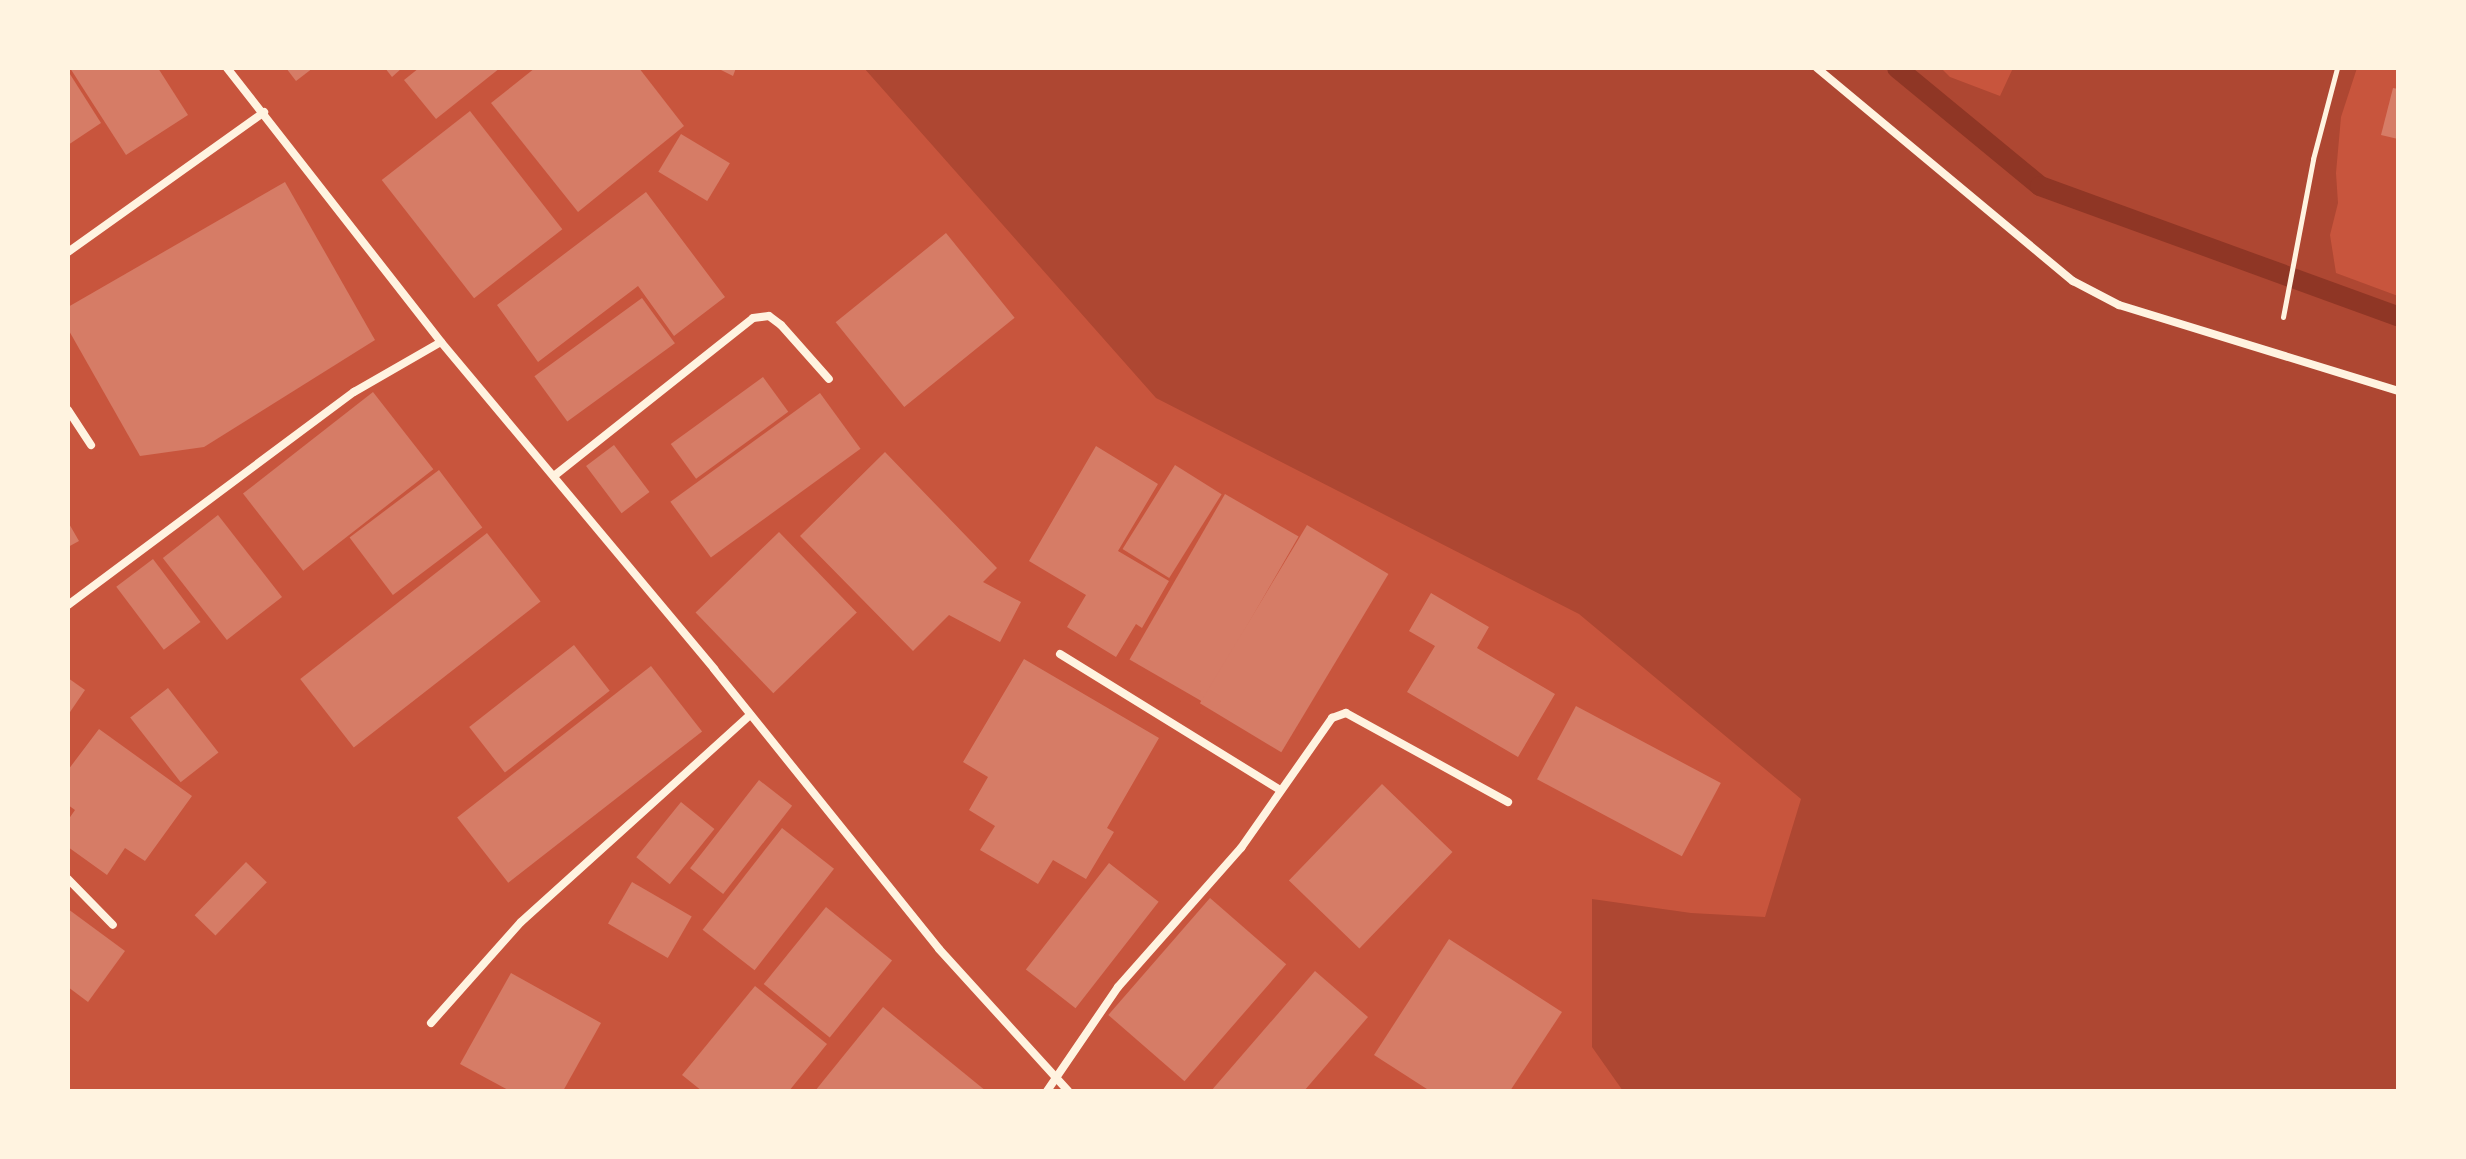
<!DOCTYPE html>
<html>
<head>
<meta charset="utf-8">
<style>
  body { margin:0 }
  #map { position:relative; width:2466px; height:1159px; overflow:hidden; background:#c8553d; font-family:"Fira Sans Condensed",sans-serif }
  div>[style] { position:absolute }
  .green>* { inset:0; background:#ae4732 }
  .stream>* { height:20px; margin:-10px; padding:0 10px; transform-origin:10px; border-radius:10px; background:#8f3625 }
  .building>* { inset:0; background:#d67c66; transform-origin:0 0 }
  .path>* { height:5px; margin:-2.5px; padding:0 2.5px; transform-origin:2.5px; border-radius:2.5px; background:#fff3e0 }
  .minor>* { height:8px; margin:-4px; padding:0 4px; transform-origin:4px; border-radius:4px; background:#fff3e0 }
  span { translate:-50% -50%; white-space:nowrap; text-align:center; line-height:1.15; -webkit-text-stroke:6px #fff3e0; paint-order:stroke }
  .frame { position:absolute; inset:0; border:70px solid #fff3e0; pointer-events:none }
</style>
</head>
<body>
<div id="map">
  <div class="green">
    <div style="clip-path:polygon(864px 68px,1941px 68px,1950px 77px,2000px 96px,2013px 68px,2357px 68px,2341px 117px,2336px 173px,2338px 203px,2330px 235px,2336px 273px,2398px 296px,2398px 1091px,1623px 1091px,1592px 1047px,1592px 899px,1691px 913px,1765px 917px,1801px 799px,1579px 614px,1156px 398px)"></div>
  </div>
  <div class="stream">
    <div style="left:1897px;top:68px;width:185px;rotate:39.5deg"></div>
    <div style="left:2040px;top:186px;width:381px;rotate:20deg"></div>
  </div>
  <div class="building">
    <div style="clip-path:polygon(70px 68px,158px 68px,188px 115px,126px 155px)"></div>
    <div style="clip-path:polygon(286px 68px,313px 68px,296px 81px)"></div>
    <div style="clip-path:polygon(385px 68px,402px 68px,392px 77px)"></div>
    <div style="clip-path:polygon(419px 68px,500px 68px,436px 119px,404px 80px)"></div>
    <div style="clip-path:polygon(535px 68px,639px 68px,684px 126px,578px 212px,491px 103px)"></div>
    <div style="clip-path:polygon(717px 68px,736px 68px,733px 76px)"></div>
    <div style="clip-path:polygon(68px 71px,101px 123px,68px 145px)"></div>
    <div style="clip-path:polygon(2393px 88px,2398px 89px,2398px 139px,2381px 135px)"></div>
    <div style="left:470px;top:111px;width:150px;height:112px;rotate:52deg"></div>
    <div style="left:681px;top:134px;width:57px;height:44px;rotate:31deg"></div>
    <div style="clip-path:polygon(285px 182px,375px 340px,204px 447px,140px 456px,68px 329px,68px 307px)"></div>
    <div style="clip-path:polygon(646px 192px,725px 297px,674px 336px,638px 286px,538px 362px,497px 305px)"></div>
    <div style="left:946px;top:233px;width:109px;height:142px;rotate:51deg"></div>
    <div style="left:642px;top:298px;width:56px;height:133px;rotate:54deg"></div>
    <div style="left:763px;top:377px;width:43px;height:114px;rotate:54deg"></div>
    <div style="left:373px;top:392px;width:98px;height:165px;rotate:52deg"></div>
    <div style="left:820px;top:393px;width:69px;height:185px;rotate:54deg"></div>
    <div style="left:614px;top:445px;width:59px;height:35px;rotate:53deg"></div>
    <div style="clip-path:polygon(1096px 446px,1158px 484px,1118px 551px,1169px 581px,1142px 628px,1136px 624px,1116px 657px,1067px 627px,1086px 595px,1029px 561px)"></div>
    <div style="clip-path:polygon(885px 452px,997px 568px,983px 582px,1021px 602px,1000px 642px,949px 615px,913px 651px,800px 536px)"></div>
    <div style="left:1175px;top:465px;width:55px;height:99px;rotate:32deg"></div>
    <div style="left:439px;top:470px;width:72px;height:112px;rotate:53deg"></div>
    <div style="left:1225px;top:494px;width:85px;height:191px;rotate:30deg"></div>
    <div style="left:218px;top:515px;width:104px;height:70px;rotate:52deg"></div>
    <div style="clip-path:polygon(68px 522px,79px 541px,68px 547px)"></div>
    <div style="left:1307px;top:525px;width:95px;height:208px;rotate:31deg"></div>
    <div style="left:779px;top:532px;width:112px;height:116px;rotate:46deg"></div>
    <div style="left:487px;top:533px;width:87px;height:237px;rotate:52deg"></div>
    <div style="left:153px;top:559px;width:79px;height:46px;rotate:53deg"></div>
    <div style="clip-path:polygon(1431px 593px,1489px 627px,1477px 648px,1555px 694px,1518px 757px,1407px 692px,1435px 646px,1409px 631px)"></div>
    <div style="left:574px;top:645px;width:58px;height:133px;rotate:52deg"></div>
    <div style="clip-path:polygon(1024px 659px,1159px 738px,1107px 828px,1114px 832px,1086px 879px,1053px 860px,1038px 884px,980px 850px,995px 826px,969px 810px,988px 777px,963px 762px)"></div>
    <div style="left:651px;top:666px;width:83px;height:246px;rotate:52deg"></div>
    <div style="clip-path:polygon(68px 678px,85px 690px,68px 715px)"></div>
    <div style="left:168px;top:688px;width:82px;height:48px;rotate:52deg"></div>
    <div style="left:1576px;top:706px;width:164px;height:83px;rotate:28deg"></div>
    <div style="clip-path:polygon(99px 729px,192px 796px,145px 861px,125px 848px,107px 875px,68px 847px,68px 820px,75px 810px,68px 805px,68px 770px)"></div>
    <div style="left:759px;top:780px;width:42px;height:112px;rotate:38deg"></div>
    <div style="left:1382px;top:784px;width:98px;height:134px;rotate:44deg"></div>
    <div style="left:681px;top:802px;width:43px;height:71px;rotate:39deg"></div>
    <div style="left:782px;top:828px;width:66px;height:129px;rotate:38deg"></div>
    <div style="left:246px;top:862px;width:29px;height:74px;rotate:44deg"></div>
    <div style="left:1109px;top:863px;width:63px;height:135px;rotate:38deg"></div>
    <div style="left:632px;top:882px;width:69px;height:48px;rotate:30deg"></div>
    <div style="left:1210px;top:898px;width:101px;height:155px;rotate:41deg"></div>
    <div style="left:826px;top:907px;width:85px;height:99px;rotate:39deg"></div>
    <div style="clip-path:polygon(68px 909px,125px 951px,88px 1002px,68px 987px)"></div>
    <div style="clip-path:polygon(1449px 939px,1562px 1012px,1510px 1091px,1430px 1091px,1374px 1055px)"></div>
    <div style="clip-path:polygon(1315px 971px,1368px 1017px,1304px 1091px,1211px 1091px)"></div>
    <div style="clip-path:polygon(511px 973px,601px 1023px,563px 1091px,510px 1091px,460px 1064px)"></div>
    <div style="clip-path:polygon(755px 986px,827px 1044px,789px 1091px,702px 1091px,682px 1075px)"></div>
    <div style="clip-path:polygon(883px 1007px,986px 1091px,815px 1091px)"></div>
  </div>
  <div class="path">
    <div style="left:2283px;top:317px;width:161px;rotate:-79.2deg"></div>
    <div style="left:2313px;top:159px;width:94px;rotate:-75.2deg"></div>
  </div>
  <div class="minor">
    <div style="left:227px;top:68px;width:348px;rotate:52deg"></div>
    <div style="left:441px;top:342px;width:426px;rotate:50.1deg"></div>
    <div style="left:714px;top:669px;width:359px;rotate:51.2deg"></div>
    <div style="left:939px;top:949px;width:192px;rotate:47.7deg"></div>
    <div style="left:1817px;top:68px;width:333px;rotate:39.8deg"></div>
    <div style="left:2073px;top:281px;width:52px;rotate:27.6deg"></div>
    <div style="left:2119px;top:305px;width:292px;rotate:17.1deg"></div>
    <div style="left:68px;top:252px;width:241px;rotate:-35.5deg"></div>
    <div style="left:68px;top:410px;width:42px;rotate:56.7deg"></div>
    <div style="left:554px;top:476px;width:254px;rotate:-38.4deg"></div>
    <div style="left:753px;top:318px;width:16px;rotate:-7deg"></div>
    <div style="left:769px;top:316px;width:15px;rotate:37deg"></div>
    <div style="left:781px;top:325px;width:72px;rotate:48.4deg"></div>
    <div style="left:68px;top:605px;width:357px;rotate:-36.7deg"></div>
    <div style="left:354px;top:392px;width:100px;rotate:-29.9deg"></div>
    <div style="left:1060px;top:654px;width:259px;rotate:31.7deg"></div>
    <div style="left:68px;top:879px;width:64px;rotate:45.6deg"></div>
    <div style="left:431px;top:1023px;width:135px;rotate:-48.3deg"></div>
    <div style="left:521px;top:922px;width:309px;rotate:-42.1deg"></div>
    <div style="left:1047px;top:1091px;width:126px;rotate:-55.7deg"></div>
    <div style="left:1118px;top:987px;width:186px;rotate:-48.5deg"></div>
    <div style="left:1241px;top:848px;width:159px;rotate:-55deg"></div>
    <div style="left:1332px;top:718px;width:15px;rotate:-20deg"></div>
    <div style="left:1346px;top:713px;width:185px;rotate:28.8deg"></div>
  </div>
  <div class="frame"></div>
</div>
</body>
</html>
